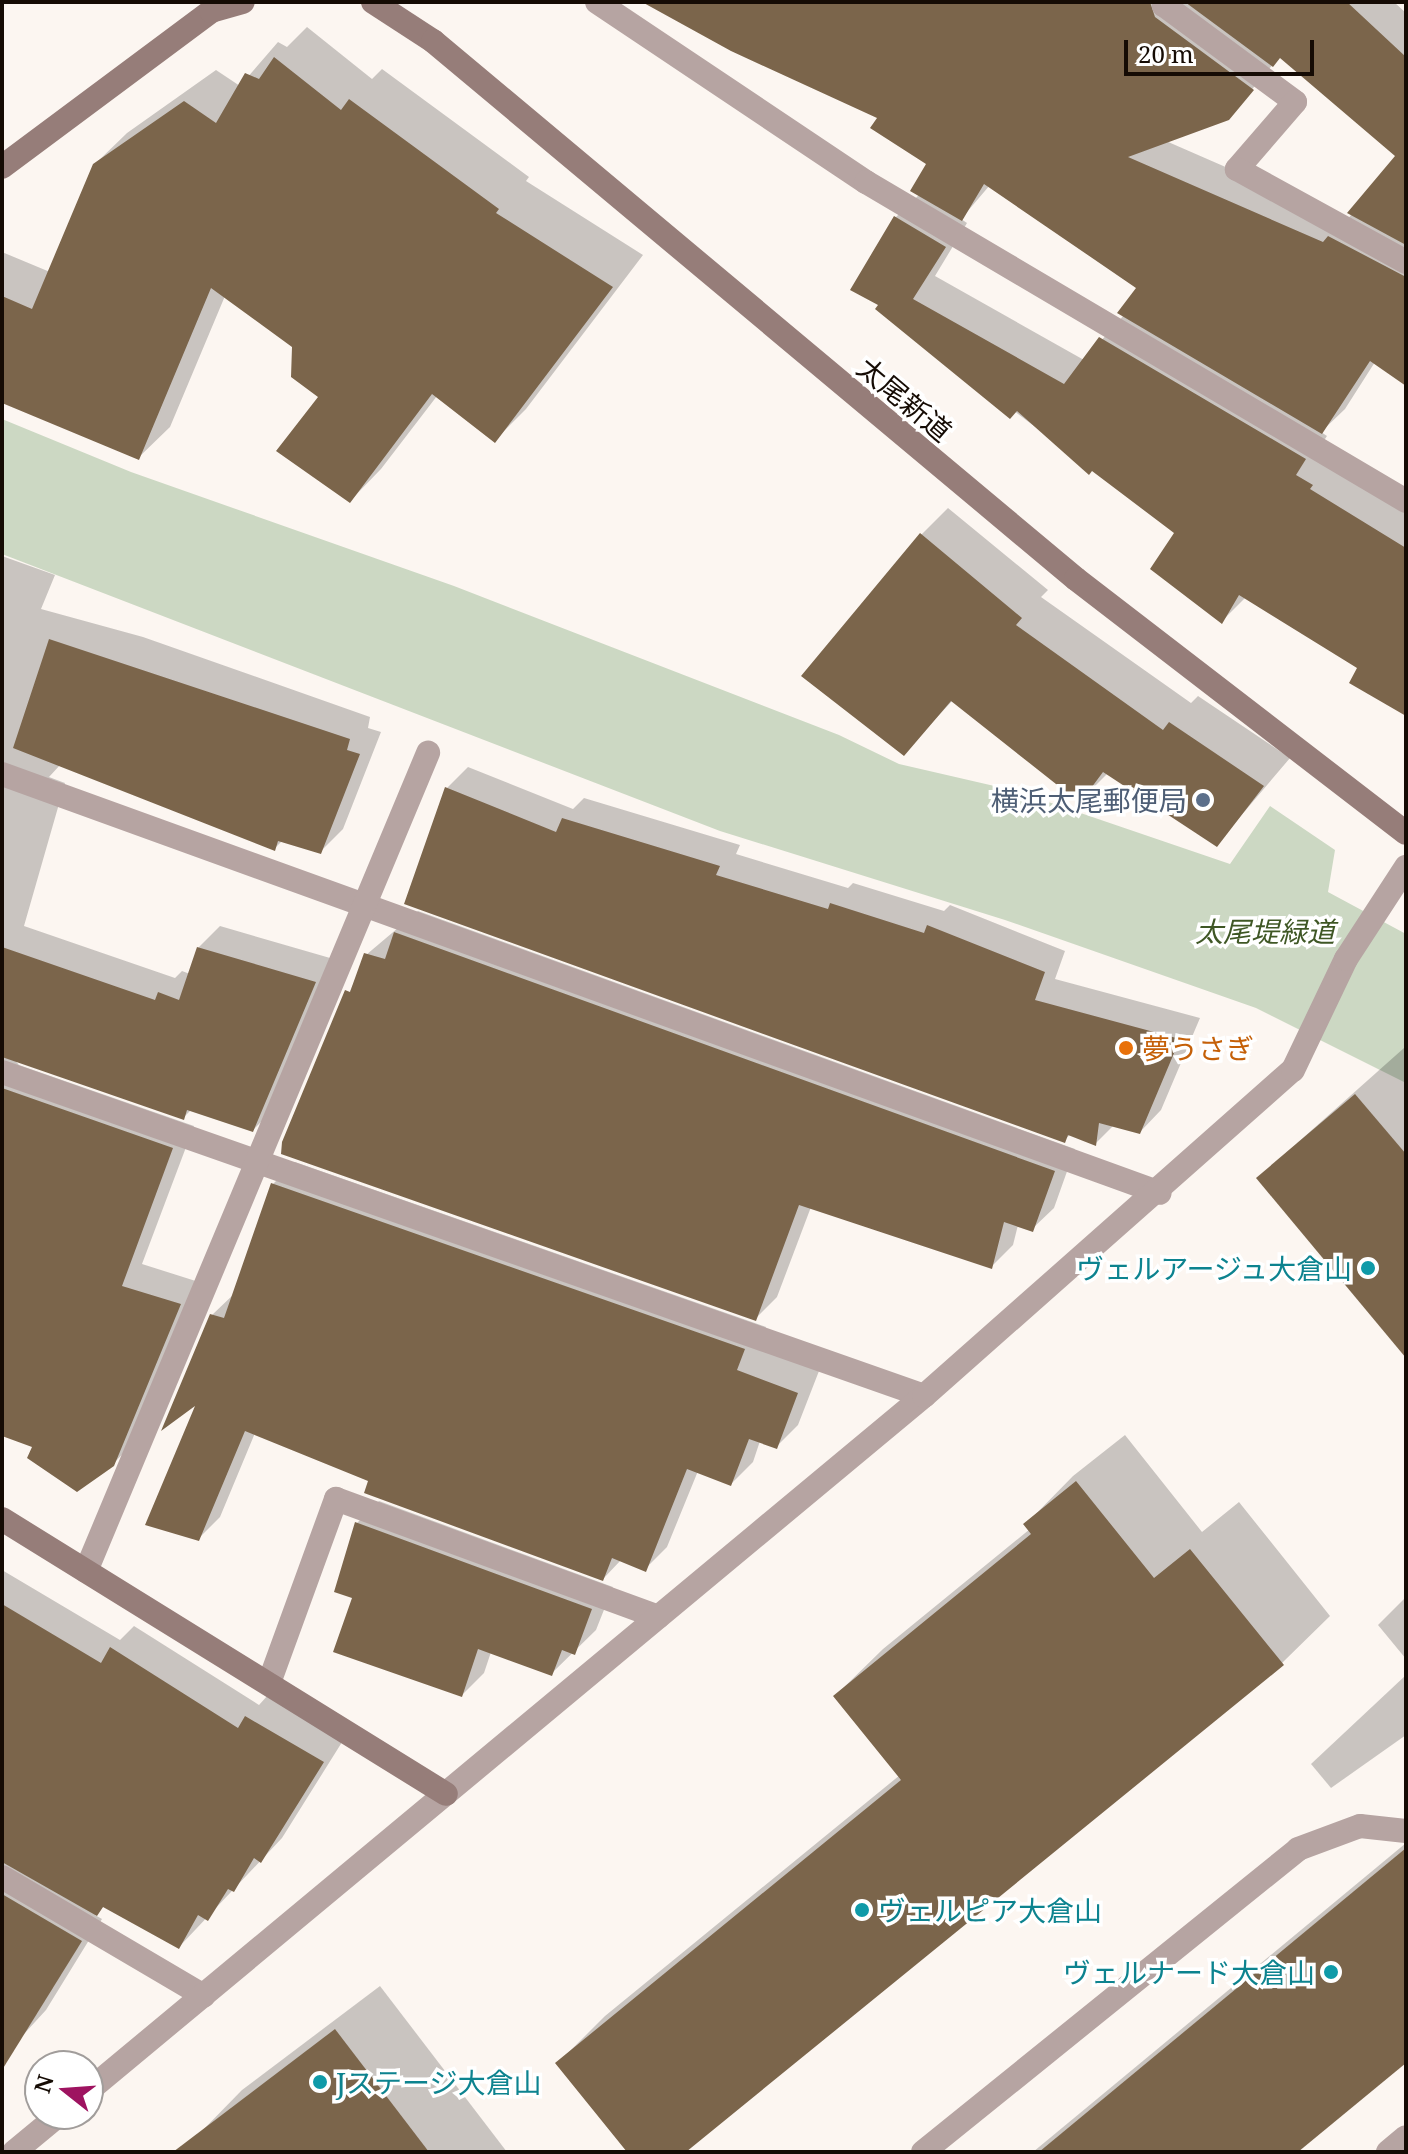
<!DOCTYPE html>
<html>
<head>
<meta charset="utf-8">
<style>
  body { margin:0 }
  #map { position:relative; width:1408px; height:2154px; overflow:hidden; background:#fcf6f1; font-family:"Noto Serif","Noto Sans JP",serif }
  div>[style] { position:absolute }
  .green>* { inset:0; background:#ccd8c3 }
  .shadow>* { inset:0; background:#0003 }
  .building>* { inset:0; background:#7b654b }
  .lane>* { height:24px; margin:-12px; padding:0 12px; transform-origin:12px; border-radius:12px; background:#b6a4a2 }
  .street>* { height:24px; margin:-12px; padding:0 12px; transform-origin:12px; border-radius:12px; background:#b6a4a2 }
  .secondary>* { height:24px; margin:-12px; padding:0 12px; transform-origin:12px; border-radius:12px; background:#967d79 }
  .dots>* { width:22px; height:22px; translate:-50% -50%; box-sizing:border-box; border:4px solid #fff; border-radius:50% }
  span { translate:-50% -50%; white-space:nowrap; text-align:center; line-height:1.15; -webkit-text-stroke:7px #fff; paint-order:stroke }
  .street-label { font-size:28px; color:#150b04 }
  .service-label { font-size:28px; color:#4e5e75 }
  .right { translate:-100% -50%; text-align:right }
  .park-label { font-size:28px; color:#3f5725; font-style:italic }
  .food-label { font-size:28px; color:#c56008 }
  .left { translate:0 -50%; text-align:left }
  .culture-label { font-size:28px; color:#0d838f }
  .frame { position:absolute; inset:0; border:4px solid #150b04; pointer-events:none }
  .north { position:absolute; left:24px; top:2050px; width:80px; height:80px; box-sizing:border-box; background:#fff; border:2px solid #a19d9b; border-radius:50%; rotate:287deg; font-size:22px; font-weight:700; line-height:32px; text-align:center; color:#150b04 }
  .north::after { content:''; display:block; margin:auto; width:28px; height:36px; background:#9e1360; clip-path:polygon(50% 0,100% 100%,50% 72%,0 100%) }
  .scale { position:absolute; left:1124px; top:40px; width:190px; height:36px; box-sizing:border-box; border:4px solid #150b04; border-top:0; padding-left:10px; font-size:24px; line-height:28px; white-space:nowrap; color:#150b04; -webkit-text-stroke:6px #fff; paint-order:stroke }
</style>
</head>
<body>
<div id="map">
  <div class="green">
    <div style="clip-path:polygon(2px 419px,131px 472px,454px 586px,839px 735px,899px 764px,1016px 791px,1230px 864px,1270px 806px,1335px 850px,1328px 892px,1406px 934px,1406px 1083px,1256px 1008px,1005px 920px,720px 831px,2px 554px)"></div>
  </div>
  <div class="shadow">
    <div style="clip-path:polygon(evenodd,644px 2px,1394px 2px,1406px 13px,1406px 383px,1375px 362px,1345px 409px,1321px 432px,1327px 436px,1317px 451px,1406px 511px,1406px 714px,1360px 668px,1246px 597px,1222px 621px,1177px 533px,878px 309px,896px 217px,920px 194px,929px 163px,880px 117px,644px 2px,1280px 56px,1398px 155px,1347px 220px,1166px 141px,1228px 118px,1280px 56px,644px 2px,990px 185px,1139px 287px,1124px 315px,1084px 360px,935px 276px,967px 223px,961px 219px,990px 185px)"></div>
    <div style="clip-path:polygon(307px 27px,372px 79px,382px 69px,529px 177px,526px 181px,643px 255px,526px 409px,495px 440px,437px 396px,381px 469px,350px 501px,321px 397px,294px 346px,225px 296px,170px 427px,138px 458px,2px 401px,2px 252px,50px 272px,94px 165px,127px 133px,216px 70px,240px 86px,278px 42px,287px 47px)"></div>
    <div style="clip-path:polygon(948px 508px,1048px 590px,1041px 597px,1191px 703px,1198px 696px,1290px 758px,1217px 844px,1108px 773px,1080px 801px,953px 700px,904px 753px,921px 535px)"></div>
    <div style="clip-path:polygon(2px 556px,55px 575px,41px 609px,143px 637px,370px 717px,368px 728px,381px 732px,343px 829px,321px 851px,283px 840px,274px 849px,61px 764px,49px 777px,65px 783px,24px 926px,175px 978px,182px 971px,190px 974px,198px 948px,220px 926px,337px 960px,275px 1108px,253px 1130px,191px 1110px,183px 1118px,13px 1058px,19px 1065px,194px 1126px,142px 1264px,202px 1283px,135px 1441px,113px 1464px,2px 1434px)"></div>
    <div style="clip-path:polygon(468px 767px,573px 809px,584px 798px,740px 845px,736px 854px,848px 888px,853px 883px,944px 911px,950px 905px,1065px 951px,1055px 979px,1200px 1018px,1161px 1110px,1140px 1132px,1114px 1125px,1095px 1144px,1071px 1134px,1064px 1140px,447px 788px)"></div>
    <div style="clip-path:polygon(418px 911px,1075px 1149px,1054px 1208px,1032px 1229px,1018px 1225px,1013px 1245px,991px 1267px,811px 1207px,777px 1297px,755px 1319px,284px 1142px,366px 955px)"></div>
    <div style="clip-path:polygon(1404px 1048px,1406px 1051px,1406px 1354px,1258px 1178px)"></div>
    <div style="clip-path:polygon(295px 1162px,766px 1327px,758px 1348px,819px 1371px,798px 1425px,776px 1447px,760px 1441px,753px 1462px,731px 1484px,698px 1471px,667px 1547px,645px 1569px,621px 1560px,603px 1579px,255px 1433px,220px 1517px,198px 1539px,198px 1401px,212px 1315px,235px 1293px,273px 1184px)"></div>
    <div style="clip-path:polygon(1125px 1435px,1202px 1532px,1239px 1502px,1330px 1616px,1282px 1663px,682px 2152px,630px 2152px,558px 2063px,605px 2016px,900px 1775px,835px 1696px,883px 1649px,1030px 1529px,1026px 1524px,1073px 1476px)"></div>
    <div style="clip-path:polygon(379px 1501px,613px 1587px,596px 1630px,551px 1674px,491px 1652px,484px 1673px,462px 1695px,355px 1596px,357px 1523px)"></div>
    <div style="clip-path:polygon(2px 1570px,120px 1640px,134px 1626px,259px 1705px,268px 1695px,344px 1739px,282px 1838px,179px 1947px,105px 1905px,95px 1915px,102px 1919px,46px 2010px,2px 2058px)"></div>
    <div style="clip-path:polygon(1406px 1597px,1406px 1659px,1378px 1625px)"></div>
    <div style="clip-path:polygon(1406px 1675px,1406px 1735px,1331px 1788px,1311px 1764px)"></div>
    <div style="clip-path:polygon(1406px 1843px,1406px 2060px,1295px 2152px,1033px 2152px)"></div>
    <div style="clip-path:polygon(380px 1986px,507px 2152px,211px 2152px,198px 2135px,242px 2090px)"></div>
  </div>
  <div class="building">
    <div style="clip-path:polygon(642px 2px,1150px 2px,1155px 17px,1254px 90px,1229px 120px,1128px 157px,1323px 242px,1328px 236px,1406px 277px,1406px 386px,1370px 361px,1322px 434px,1117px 313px,1136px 288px,984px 184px,962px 221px,910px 191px,926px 164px,870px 128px,877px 118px,731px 51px)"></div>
    <div style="clip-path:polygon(1185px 2px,1347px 2px,1406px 57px,1406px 245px,1347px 213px,1395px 156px,1280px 58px,1273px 67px)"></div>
    <div style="clip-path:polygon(274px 57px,341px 110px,349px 99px,499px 209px,496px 213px,613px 287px,495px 443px,432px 394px,350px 503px,276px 451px,318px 397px,291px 377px,292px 347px,211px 288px,139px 460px,2px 403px,2px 296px,32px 309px,93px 164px,184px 101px,216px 123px,245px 73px,259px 79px)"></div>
    <div style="clip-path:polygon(894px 216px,946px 247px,913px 299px,1064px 384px,1099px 337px,1306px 459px,1296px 475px,1313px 485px,1310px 489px,1406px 548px,1406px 716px,1349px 683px,1357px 668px,1239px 595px,1222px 624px,1150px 569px,1174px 533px,1092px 471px,1089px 475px,1017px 411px,1010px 419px,875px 309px,878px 305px,850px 290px)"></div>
    <div style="clip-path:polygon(920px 533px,1022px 618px,1016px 625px,1163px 730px,1169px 722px,1264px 786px,1217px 847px,1103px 772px,1080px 803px,951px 701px,904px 756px,801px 676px)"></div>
    <div style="clip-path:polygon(49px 639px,350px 739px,347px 750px,360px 754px,321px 854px,278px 841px,275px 851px,13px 748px)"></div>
    <div style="clip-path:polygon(445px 787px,556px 832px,562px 818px,720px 866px,716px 875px,828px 909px,830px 903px,924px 933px,927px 925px,1045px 972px,1035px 1000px,1180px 1039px,1140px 1134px,1099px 1123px,1096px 1146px,1068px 1135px,1065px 1143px,404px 904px)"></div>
    <div style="clip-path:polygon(394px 932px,1055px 1171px,1033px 1232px,1004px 1222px,992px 1269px,799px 1205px,756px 1321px,281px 1154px,282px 1142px,345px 990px,350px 992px,364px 953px,385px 959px)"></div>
    <div style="clip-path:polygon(2px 947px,155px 1000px,158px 992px,179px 1000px,197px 947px,316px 982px,253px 1132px,187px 1110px,184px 1120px,2px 1057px)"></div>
    <div style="clip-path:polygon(2px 1088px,173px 1148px,122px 1286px,181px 1304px,114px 1466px,77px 1492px,27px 1458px,32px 1447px,2px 1436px)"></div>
    <div style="clip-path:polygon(1355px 1094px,1406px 1154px,1406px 1358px,1256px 1178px)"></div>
    <div style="clip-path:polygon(271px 1183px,745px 1349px,737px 1370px,798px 1393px,777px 1449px,749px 1439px,731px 1486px,687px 1469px,646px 1572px,612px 1558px,603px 1581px,364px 1493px,368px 1481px,245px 1431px,199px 1541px,145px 1525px,195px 1406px,161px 1431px,210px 1314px,224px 1318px)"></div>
    <div style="clip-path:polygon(1076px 1481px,1154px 1578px,1190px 1549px,1284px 1665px,686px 2152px,627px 2152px,555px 2063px,901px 1780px,833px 1696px,1031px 1534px,1023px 1524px)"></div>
    <div style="clip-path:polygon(355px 1522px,592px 1609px,575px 1655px,562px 1650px,552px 1676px,478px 1649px,462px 1697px,333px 1652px,352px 1598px,334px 1592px)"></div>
    <div style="clip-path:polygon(2px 1604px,101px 1663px,110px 1647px,238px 1728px,245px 1716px,324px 1762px,261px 1863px,254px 1858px,234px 1892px,228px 1889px,208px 1921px,198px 1915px,179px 1949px,103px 1907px,97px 1916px,2px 1862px)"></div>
    <div style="clip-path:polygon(1406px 1848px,1406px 2063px,1298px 2152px,1039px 2152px)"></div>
    <div style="clip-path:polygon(2px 1894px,82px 1941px,2px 2070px)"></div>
    <div style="clip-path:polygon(335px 2029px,429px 2152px,173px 2152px)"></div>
  </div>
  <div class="lane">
    <div style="left:1166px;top:2px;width:4px;rotate:124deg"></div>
    <div style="left:1164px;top:5px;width:163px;rotate:36.5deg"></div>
    <div style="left:1295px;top:102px;width:89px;rotate:130.9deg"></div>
    <div style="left:1237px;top:169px;width:193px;rotate:28.8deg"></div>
    <div style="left:269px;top:1683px;width:196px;rotate:-70deg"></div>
    <div style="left:336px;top:1499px;width:343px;rotate:20.1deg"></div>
    <div style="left:923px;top:2152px;width:482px;rotate:-38.9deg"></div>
    <div style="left:1298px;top:1849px;width:66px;rotate:-20.4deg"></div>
    <div style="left:1360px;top:1826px;width:46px;rotate:6.2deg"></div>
    <div style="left:1388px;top:2152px;width:23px;rotate:-40deg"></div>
  </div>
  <div class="street">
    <div style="left:597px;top:2px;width:324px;rotate:33.8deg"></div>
    <div style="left:866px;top:182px;width:627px;rotate:30.57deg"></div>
    <div style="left:2px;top:774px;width:1231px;rotate:19.89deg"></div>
    <div style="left:2px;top:1072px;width:977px;rotate:19.36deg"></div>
    <div style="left:86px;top:1571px;width:887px;rotate:-67.31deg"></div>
    <div style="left:2px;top:1877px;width:234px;rotate:30.5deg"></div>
    <div style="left:88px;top:2091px;width:1087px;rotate:-39.74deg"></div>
    <div style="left:924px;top:1396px;width:492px;rotate:-41.5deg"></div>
    <div style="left:1293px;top:1070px;width:123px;rotate:-64.5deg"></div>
    <div style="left:1346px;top:959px;width:110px;rotate:-56.9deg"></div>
    <div style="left:14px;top:2152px;width:60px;rotate:-39.6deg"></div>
  </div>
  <div class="secondary">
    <div style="left:373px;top:2px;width:72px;rotate:33deg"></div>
    <div style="left:433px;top:41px;width:838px;rotate:39.92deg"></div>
    <div style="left:1076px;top:579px;width:416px;rotate:37.6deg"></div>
    <div style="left:2px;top:167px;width:261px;rotate:-36.7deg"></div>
    <div style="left:211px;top:11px;width:33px;rotate:-16deg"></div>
    <div style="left:2px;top:1519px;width:522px;rotate:31.77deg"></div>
  </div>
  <div class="dots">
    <div style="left:1203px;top:800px;background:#5c6f8a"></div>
    <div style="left:1126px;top:1048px;background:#e8710a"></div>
    <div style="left:1368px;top:1268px;background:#0f9aa8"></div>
    <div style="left:862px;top:1910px;background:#0f9aa8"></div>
    <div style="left:1331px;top:1972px;background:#0f9aa8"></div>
    <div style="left:320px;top:2082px;background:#0f9aa8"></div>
  </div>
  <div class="street-label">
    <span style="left:905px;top:399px;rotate:40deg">太尾新道</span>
  </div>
  <div class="service-label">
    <span class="right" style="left:1187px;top:800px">横浜太尾郵便局</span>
  </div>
  <div class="park-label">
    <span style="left:1265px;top:931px">太尾堤緑道</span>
  </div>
  <div class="food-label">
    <span class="left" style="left:1142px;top:1048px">夢うさぎ</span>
  </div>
  <div class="culture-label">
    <span class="right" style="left:1352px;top:1268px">ヴェルアージュ大倉山</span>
    <span class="left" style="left:878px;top:1910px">ヴェルピア大倉山</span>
    <span class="right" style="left:1315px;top:1972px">ヴェルナード大倉山</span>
    <span class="left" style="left:336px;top:2082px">Jステージ大倉山</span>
  </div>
  <div class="frame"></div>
  <div class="north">N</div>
  <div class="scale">20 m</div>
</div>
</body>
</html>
